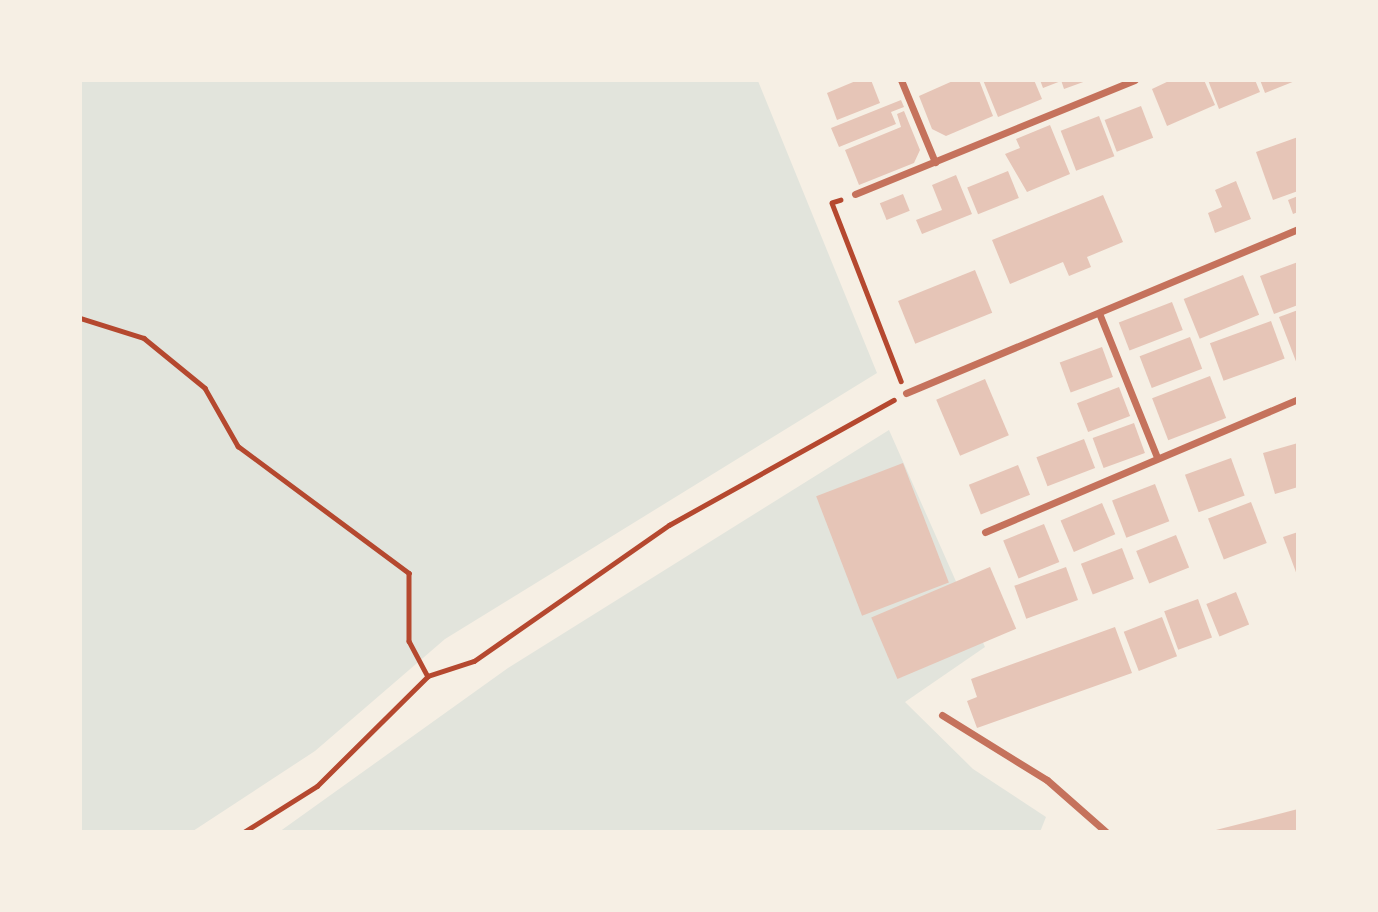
<!DOCTYPE html>
<html>
<head>
<meta charset="utf-8">
<style>
  body { margin:0 }
  #map { position:relative; width:1378px; height:912px; overflow:hidden; background:#f6efe4; font-family:"Source Serif 4",serif }
  div>[style] { position:absolute }
  .green>* { inset:0; background:#e2e4dc }
  .building>* { inset:0; background:#e6c5b7; transform-origin:0 0 }
  .path>* { height:4.5px; margin:-2.25px; padding:0 2.25px; transform-origin:2.25px; border-radius:2.25px; background:#b5482f }
  .minor>* { height:7px; margin:-3.5px; padding:0 3.5px; transform-origin:3.5px; border-radius:3.5px; background:#c5725c }
  span { translate:-50% -50%; white-space:nowrap; text-align:center; line-height:1.15; -webkit-text-stroke:5px #f6efe4; paint-order:stroke }
  .frame { position:absolute; inset:0; border:82px solid #f6efe4; pointer-events:none }
</style>
</head>
<body>
<div id="map">
  <div class="green">
    <div style="clip-path:polygon(80px 81px,758px 81px,877px 373px,445px 639px,315px 751px,193px 831px,81px 831px)"></div>
    <div style="clip-path:polygon(889px 430px,985px 647px,905px 702px,973px 769px,1046px 817px,1040px 832px,279px 832px,508px 668px)"></div>
  </div>
  <div class="building">
    <div style="clip-path:polygon(858px 80px,871px 80px,880px 103px,837px 120px,827px 93px)"></div>
    <div style="clip-path:polygon(955px 80px,979px 80px,993px 116px,946px 136px,932px 129px,919px 96px)"></div>
    <div style="clip-path:polygon(983px 80px,1034px 80px,1042px 99px,998px 117px)"></div>
    <div style="clip-path:polygon(1040px 80px,1061px 80px,1061px 81px,1043px 88px)"></div>
    <div style="clip-path:polygon(1061px 80px,1086px 80px,1086px 81px,1064px 89px)"></div>
    <div style="clip-path:polygon(1171px 80px,1204px 80px,1215px 105px,1167px 126px,1152px 89px)"></div>
    <div style="clip-path:polygon(1208px 80px,1255px 80px,1260px 92px,1219px 109px)"></div>
    <div style="clip-path:polygon(1260px 80px,1295px 80px,1295px 81px,1265px 93px)"></div>
    <div style="clip-path:polygon(901px 100px,904px 107px,891px 112px,896px 124px,839px 147px,831px 128px)"></div>
    <div style="left:1141px;top:106px;width:34px;height:39px;rotate:69deg"></div>
    <div style="clip-path:polygon(904px 111px,920px 150px,914px 163px,859px 185px,845px 150px,901px 127px,897px 114px)"></div>
    <div style="left:1099px;top:116px;width:43px;height:41px;rotate:69deg"></div>
    <div style="clip-path:polygon(1050px 125px,1070px 174px,1027px 192px,1005px 154px,1020px 148px,1016px 139px)"></div>
    <div style="clip-path:polygon(1298px 137px,1298px 191px,1273px 200px,1256px 152px)"></div>
    <div style="left:1008px;top:171px;width:29px;height:44px;rotate:68deg"></div>
    <div style="clip-path:polygon(956px 175px,972px 214px,922px 234px,916px 220px,942px 210px,932px 185px)"></div>
    <div style="clip-path:polygon(1236px 181px,1251px 219px,1215px 233px,1208px 213px,1222px 207px,1215px 190px)"></div>
    <div style="left:903px;top:194px;width:18px;height:25px;rotate:68deg"></div>
    <div style="clip-path:polygon(1103px 195px,1123px 242px,1087px 257px,1091px 267px,1069px 276px,1063px 262px,1010px 284px,992px 240px)"></div>
    <div style="clip-path:polygon(1298px 196px,1298px 212px,1293px 214px,1288px 200px)"></div>
    <div style="clip-path:polygon(1298px 262px,1298px 305px,1274px 314px,1260px 276px)"></div>
    <div style="left:975px;top:270px;width:46px;height:83px;rotate:68deg"></div>
    <div style="left:1243px;top:275px;width:43px;height:64px;rotate:68deg"></div>
    <div style="left:1172px;top:302px;width:30px;height:57px;rotate:69deg"></div>
    <div style="clip-path:polygon(1298px 310px,1298px 364px,1297px 364px,1279px 317px)"></div>
    <div style="left:1271px;top:321px;width:40px;height:65px;rotate:70deg"></div>
    <div style="left:1190px;top:337px;width:34px;height:54px;rotate:69deg"></div>
    <div style="left:1102px;top:347px;width:32px;height:45px;rotate:70deg"></div>
    <div style="left:1210px;top:376px;width:45px;height:62px;rotate:69deg"></div>
    <div style="left:985px;top:379px;width:61px;height:53px;rotate:67deg"></div>
    <div style="left:1119px;top:387px;width:31px;height:45px;rotate:69deg"></div>
    <div style="left:1134px;top:423px;width:32px;height:44px;rotate:70deg"></div>
    <div style="left:1084px;top:439px;width:31px;height:51px;rotate:69deg"></div>
    <div style="clip-path:polygon(1298px 443px,1298px 487px,1275px 494px,1263px 453px)"></div>
    <div style="left:1231px;top:458px;width:40px;height:49px;rotate:70deg"></div>
    <div style="left:903px;top:463px;width:128px;height:93px;rotate:69deg"></div>
    <div style="left:1018px;top:465px;width:32px;height:53px;rotate:68deg"></div>
    <div style="left:1155px;top:484px;width:40px;height:46px;rotate:69deg"></div>
    <div style="left:1251px;top:502px;width:44px;height:46px;rotate:69deg"></div>
    <div style="left:1102px;top:503px;width:34px;height:45px;rotate:67deg"></div>
    <div style="left:1044px;top:524px;width:41px;height:44px;rotate:68deg"></div>
    <div style="clip-path:polygon(1298px 532px,1298px 575px,1297px 575px,1283px 537px)"></div>
    <div style="left:1176px;top:535px;width:35px;height:43px;rotate:68deg"></div>
    <div style="left:1122px;top:548px;width:33px;height:44px;rotate:69deg"></div>
    <div style="left:990px;top:567px;width:67px;height:129px;rotate:67deg"></div>
    <div style="left:1066px;top:567px;width:35px;height:55px;rotate:70deg"></div>
    <div style="left:1236px;top:592px;width:35px;height:32px;rotate:68deg"></div>
    <div style="left:1198px;top:599px;width:41px;height:36px;rotate:70deg"></div>
    <div style="left:1162px;top:617px;width:42px;height:41px;rotate:69deg"></div>
    <div style="clip-path:polygon(1115px 627px,1132px 673px,977px 728px,967px 701px,977px 697px,971px 679px)"></div>
    <div style="clip-path:polygon(1298px 809px,1298px 832px,1212px 832px,1212px 831px)"></div>
  </div>
  <div class="path">
    <div style="left:841px;top:200px;width:9px;rotate:162deg"></div>
    <div style="left:832px;top:203px;width:191px;rotate:68.8deg"></div>
    <div style="left:80px;top:318px;width:67px;rotate:17.4deg"></div>
    <div style="left:144px;top:338px;width:79px;rotate:39.3deg"></div>
    <div style="left:205px;top:388px;width:67px;rotate:60.4deg"></div>
    <div style="left:238px;top:446px;width:213px;rotate:36.6deg"></div>
    <div style="left:409px;top:573px;width:68px;rotate:90deg"></div>
    <div style="left:409px;top:641px;width:40px;rotate:62deg"></div>
    <div style="left:244px;top:832px;width:86px;rotate:-32.2deg"></div>
    <div style="left:317px;top:786px;width:156px;rotate:-44.7deg"></div>
    <div style="left:428px;top:676px;width:48px;rotate:-18.1deg"></div>
    <div style="left:474px;top:661px;width:238px;rotate:-34.9deg"></div>
    <div style="left:669px;top:525px;width:257px;rotate:-29.1deg"></div>
  </div>
  <div class="minor">
    <div style="left:901px;top:80px;width:89px;rotate:67.5deg"></div>
    <div style="left:855px;top:194px;width:302px;rotate:-22.2deg"></div>
    <div style="left:1099px;top:313px;width:155px;rotate:68.1deg"></div>
    <div style="left:906px;top:393px;width:425px;rotate:-22.7deg"></div>
    <div style="left:985px;top:532px;width:340px;rotate:-23deg"></div>
    <div style="left:942px;top:715px;width:123px;rotate:31.8deg"></div>
    <div style="left:1047px;top:780px;width:79px;rotate:41.4deg"></div>
  </div>
  <div class="frame"></div>
</div>
</body>
</html>
